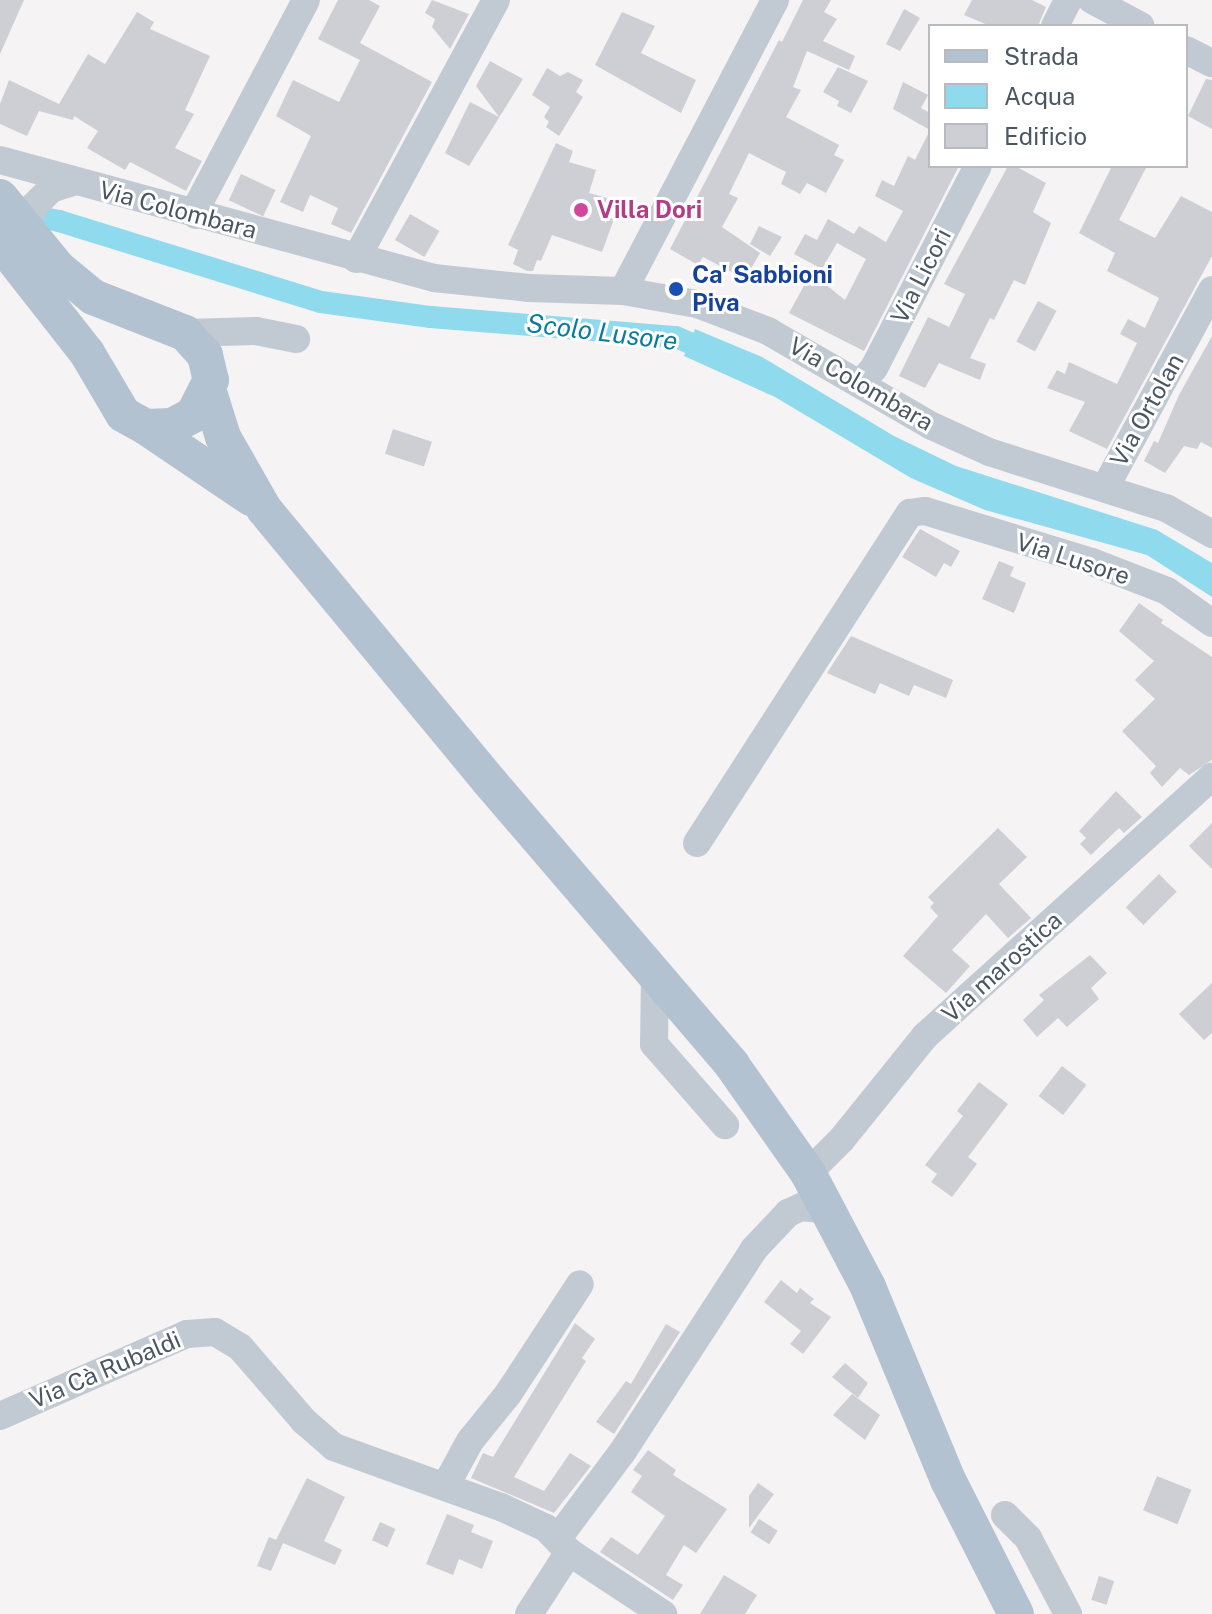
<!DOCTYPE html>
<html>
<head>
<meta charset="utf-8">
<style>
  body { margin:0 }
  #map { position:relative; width:1212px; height:1614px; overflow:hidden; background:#f5f3f3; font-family:"Public Sans",sans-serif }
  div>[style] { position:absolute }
  .water>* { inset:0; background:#90daee }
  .canal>* { height:22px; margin:-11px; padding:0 11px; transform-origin:11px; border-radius:11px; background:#90daee }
  .building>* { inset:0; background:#cdcfd5; transform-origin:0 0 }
  .minor>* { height:28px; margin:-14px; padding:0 14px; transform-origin:14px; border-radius:14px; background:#c1cad2 }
  .major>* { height:36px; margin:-18px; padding:0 18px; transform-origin:18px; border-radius:18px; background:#b3c2d1 }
  .dots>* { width:22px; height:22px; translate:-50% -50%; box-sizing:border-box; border:4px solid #fff; border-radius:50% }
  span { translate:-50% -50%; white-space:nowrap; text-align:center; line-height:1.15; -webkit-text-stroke:6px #fff; paint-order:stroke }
  .street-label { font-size:24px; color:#4a5661 }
  .hotel-label { font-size:24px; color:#b23c85; font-weight:700 }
  .left { translate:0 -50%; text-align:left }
  .transit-label { font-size:24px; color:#164399; font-weight:700 }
  .water-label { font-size:26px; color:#0c7c9b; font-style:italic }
  .legend { position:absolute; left:928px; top:24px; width:260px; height:144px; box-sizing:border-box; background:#fff; border:2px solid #b7bbc0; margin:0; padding:10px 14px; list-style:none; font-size:24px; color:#4a5661 }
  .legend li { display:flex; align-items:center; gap:16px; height:40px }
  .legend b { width:40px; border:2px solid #b7bbc0 }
</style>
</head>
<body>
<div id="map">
  <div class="water">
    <div style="clip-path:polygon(695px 329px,762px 357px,894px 436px,956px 466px,1157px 530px,1212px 563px,1212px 597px,1147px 555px,985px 510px,911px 478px,775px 397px,684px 356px)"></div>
  </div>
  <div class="canal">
    <div style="left:16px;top:213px;width:44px;rotate:10.5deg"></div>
    <div style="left:59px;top:221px;width:274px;rotate:17.2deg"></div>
    <div style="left:321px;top:302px;width:111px;rotate:7.8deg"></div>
    <div style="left:431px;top:317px;width:246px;rotate:4.7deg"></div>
    <div style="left:676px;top:337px;width:43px;rotate:23.6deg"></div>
  </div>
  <div class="building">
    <div style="clip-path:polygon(0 0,24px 0,0 54px)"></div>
    <div style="clip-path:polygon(338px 0,369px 0,380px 6px,360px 43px,432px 82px,351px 233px,331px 224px,338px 208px,310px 195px,303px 212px,280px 202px,311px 136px,276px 116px,293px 80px,339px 102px,360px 60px,318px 39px)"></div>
    <div style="clip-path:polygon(432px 0,469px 14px,450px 49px,432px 27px,435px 19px,425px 13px)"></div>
    <div style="clip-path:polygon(803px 0,831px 0,824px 12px,837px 19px,823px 41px,855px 56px,849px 70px,807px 51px,793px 87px,801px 90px,786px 117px,839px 145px,834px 155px,844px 160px,826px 193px,807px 183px,800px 194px,781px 184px,786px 172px,749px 153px,729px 194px,738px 198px,722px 227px,760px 253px,745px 279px,703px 257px,698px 265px,670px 249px,779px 40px,782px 42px)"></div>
    <div style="clip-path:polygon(972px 0,1032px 0,1046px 7px,1038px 26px,990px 26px,964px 15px)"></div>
    <div style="clip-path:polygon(904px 9px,920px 18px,900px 51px,886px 44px)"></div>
    <div style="clip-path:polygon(137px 12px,154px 22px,150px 29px,210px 56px,185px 110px,194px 114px,175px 148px,202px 161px,186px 191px,130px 162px,125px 170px,87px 148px,98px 131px,74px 116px,73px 120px,39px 111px,27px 136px,0 124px,0 104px,9px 80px,59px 104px,88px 54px,105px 64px)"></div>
    <div style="clip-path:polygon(622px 12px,655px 26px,641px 53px,696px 80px,681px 113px,595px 65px)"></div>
    <div style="clip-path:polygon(490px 61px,523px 79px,469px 166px,445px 153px,470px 102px,499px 117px,476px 86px)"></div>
    <div style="clip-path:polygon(838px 67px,868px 81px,851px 113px,837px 106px,839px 101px,823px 92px)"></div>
    <div style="clip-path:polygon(547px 68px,560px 76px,568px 72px,583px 80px,576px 92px,583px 97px,559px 136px,546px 127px,549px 122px,544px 117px,550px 107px,532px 95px)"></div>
    <div style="clip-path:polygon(1206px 79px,1212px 80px,1212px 129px,1188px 116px)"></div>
    <div style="clip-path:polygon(903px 82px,928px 95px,921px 108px,930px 113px,930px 166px,959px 166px,864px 351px,789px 313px,811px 273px,845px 300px,866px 259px,837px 243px,822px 269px,794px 254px,805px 234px,817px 240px,828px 219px,854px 234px,859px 226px,886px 242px,903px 211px,875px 196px,882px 180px,894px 186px,908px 156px,915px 160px,930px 130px,893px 109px)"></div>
    <div style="clip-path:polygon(556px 143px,573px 151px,569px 162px,596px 170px,589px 193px,607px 198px,601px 214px,614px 219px,602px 252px,552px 235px,541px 261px,537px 260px,533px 271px,527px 271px,513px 264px,518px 250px,508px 245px)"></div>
    <div style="clip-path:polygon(1008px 166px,1015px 166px,1046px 183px,1033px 212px,1051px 223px,1025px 285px,1014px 280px,994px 320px,990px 318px,970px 358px,986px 364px,980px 380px,939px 363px,925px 388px,899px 376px,928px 317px,949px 327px,965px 294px,944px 284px)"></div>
    <div style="clip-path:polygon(1112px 166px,1147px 166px,1119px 220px,1155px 238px,1181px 196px,1212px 212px,1212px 256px,1107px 449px,1069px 431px,1085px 402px,1047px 388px,1057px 370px,1065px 374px,1069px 362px,1117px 384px,1137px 343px,1120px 334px,1128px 319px,1145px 328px,1159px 298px,1107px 271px,1115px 253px,1079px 233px)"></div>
    <div style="left:241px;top:174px;width:38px;height:29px;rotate:25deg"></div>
    <div style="left:410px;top:214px;width:34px;height:30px;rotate:30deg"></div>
    <div style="clip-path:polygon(759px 226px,782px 237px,770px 256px,750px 244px)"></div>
    <div style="left:1038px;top:301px;width:21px;height:46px;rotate:28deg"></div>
    <div style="clip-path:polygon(1212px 336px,1212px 448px,1201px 442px,1197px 449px,1184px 446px,1165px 473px,1144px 461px,1154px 441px,1158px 443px,1179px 395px)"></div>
    <div style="left:393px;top:429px;width:41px;height:26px;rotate:18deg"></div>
    <div style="clip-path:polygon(920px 529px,960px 551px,951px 567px,944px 563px,936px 577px,902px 557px)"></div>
    <div style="clip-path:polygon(999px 561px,1014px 567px,1010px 576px,1026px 583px,1014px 613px,982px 599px)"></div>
    <div style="clip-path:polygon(1139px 603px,1163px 620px,1161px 623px,1212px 657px,1212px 760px,1189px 775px,1180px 768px,1162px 787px,1150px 773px,1156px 766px,1122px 731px,1155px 699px,1135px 680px,1154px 661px,1119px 631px)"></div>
    <div style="clip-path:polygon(851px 636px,953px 680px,946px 698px,914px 685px,909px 696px,880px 683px,875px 694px,827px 673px)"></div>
    <div style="clip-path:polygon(1116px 791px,1142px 817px,1124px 833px,1119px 828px,1091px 855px,1080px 844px,1086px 838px,1079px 831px)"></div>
    <div style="clip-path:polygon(1212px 823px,1212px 869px,1189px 846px)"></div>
    <div style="clip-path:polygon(998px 828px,1027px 857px,999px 884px,1031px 918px,1008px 938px,986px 914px,952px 950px,970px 966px,946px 993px,903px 956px,938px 916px,930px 907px,934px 903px,928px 897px)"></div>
    <div style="left:1159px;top:874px;width:25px;height:47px;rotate:45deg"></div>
    <div style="clip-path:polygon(1090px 955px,1107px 973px,1091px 988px,1099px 999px,1067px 1027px,1058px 1018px,1037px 1037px,1023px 1020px,1044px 1000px,1039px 995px)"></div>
    <div style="clip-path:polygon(1212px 983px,1212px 1033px,1204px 1040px,1179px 1014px)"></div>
    <div style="left:1062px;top:1066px;width:31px;height:38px;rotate:38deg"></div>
    <div style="clip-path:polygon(979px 1082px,1008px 1104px,968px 1157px,977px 1164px,952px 1197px,931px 1182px,937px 1174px,925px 1165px,963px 1116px,957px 1111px)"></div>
    <div style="clip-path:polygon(781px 1280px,797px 1293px,800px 1288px,814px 1299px,810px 1303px,831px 1317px,803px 1354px,790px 1344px,801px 1331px,764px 1302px)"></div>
    <div style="clip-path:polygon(575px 1323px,595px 1339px,582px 1358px,586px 1361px,514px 1477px,544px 1491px,570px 1453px,591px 1466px,554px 1513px,471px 1478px,483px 1453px,493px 1457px)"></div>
    <div style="clip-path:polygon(666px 1324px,680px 1332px,614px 1434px,596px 1422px,626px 1381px,631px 1384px)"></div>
    <div style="clip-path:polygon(845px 1363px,868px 1383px,858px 1398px,832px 1377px)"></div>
    <div style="clip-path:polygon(852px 1394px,880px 1415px,865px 1440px,833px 1415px)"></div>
    <div style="clip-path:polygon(648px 1450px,676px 1470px,673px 1475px,727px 1509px,696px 1553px,684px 1545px,666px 1575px,683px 1585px,673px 1600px,600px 1552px,611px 1537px,638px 1555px,665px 1516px,631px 1492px,642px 1476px,633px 1470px)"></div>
    <div style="left:1157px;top:1476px;width:37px;height:37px;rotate:22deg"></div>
    <div style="clip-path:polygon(307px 1478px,345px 1497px,324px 1541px,342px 1550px,335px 1565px,283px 1543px,271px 1571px,257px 1566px,269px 1537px,276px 1540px)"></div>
    <div style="clip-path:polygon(758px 1483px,774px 1494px,749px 1528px,749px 1496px)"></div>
    <div style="clip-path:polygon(447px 1514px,474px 1525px,471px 1532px,493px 1541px,482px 1569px,459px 1559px,453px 1575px,426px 1564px)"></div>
    <div style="left:759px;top:1519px;width:22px;height:16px;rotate:32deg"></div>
    <div style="left:380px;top:1522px;width:17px;height:20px;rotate:24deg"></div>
    <div style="clip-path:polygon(724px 1575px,757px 1595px,745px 1614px,700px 1614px)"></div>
    <div style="left:1099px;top:1576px;width:16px;height:25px;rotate:18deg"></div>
  </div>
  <div class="minor">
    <div style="left:1092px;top:0;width:55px;rotate:28deg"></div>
    <div style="left:1055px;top:26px;width:29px;rotate:-63deg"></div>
    <div style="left:1186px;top:50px;width:29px;rotate:27deg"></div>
    <div style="left:0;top:160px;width:450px;rotate:15.2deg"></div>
    <div style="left:434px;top:278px;width:96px;rotate:6deg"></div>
    <div style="left:529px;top:288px;width:94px;rotate:1.8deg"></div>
    <div style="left:623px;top:291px;width:75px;rotate:10deg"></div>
    <div style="left:697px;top:304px;width:76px;rotate:20.8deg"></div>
    <div style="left:768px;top:331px;width:190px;rotate:30.1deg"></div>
    <div style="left:932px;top:426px;width:63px;rotate:24.5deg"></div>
    <div style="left:989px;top:452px;width:186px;rotate:17.6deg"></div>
    <div style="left:1166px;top:508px;width:53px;rotate:29.5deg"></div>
    <div style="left:196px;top:215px;width:12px;rotate:-76deg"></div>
    <div style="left:199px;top:203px;width:229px;rotate:-62.2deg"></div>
    <div style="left:29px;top:232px;width:14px;rotate:-90deg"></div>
    <div style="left:29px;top:218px;width:13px;rotate:-67deg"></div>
    <div style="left:34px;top:206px;width:24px;rotate:-45deg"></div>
    <div style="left:51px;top:189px;width:23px;rotate:-18deg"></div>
    <div style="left:356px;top:259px;width:294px;rotate:-61.6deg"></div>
    <div style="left:623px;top:291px;width:328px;rotate:-62.4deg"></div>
    <div style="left:185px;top:333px;width:71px;rotate:-1.6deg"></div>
    <div style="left:256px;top:331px;width:41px;rotate:11.3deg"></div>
    <div style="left:860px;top:384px;width:21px;rotate:-49deg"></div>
    <div style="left:874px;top:368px;width:227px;rotate:-62.8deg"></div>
    <div style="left:1105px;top:488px;width:225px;rotate:-61.6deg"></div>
    <div style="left:697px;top:843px;width:393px;rotate:-57.2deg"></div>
    <div style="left:910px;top:513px;width:15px;rotate:-8deg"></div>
    <div style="left:925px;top:511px;width:175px;rotate:17deg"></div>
    <div style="left:1092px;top:562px;width:80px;rotate:21.1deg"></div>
    <div style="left:1167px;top:591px;width:55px;rotate:35.4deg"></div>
    <div style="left:655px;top:974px;width:70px;rotate:90.8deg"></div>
    <div style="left:654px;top:1044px;width:108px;rotate:48.8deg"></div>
    <div style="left:808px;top:1173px;width:48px;rotate:-45deg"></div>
    <div style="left:842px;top:1139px;width:132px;rotate:-51.1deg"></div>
    <div style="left:925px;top:1036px;width:387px;rotate:-42.1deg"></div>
    <div style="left:0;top:1416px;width:204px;rotate:-23.7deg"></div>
    <div style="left:187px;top:1334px;width:28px;rotate:-4deg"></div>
    <div style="left:215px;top:1332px;width:29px;rotate:31deg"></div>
    <div style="left:240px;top:1347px;width:98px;rotate:49.1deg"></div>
    <div style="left:304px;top:1421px;width:40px;rotate:41deg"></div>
    <div style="left:334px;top:1447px;width:177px;rotate:19.8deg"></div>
    <div style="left:501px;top:1507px;width:50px;rotate:25deg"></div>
    <div style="left:546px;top:1528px;width:33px;rotate:46deg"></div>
    <div style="left:569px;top:1552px;width:113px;rotate:33.4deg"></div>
    <div style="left:445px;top:1487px;width:52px;rotate:-61.5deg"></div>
    <div style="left:470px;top:1441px;width:60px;rotate:-51deg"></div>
    <div style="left:508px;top:1394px;width:131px;rotate:-56.8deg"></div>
    <div style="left:1005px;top:1515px;width:33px;rotate:45deg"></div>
    <div style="left:1028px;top:1538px;width:86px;rotate:62.2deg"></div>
    <div style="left:558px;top:1538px;width:109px;rotate:-53.2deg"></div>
    <div style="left:623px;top:1451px;width:241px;rotate:-57deg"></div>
    <div style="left:754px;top:1249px;width:50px;rotate:-46.6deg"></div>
    <div style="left:788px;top:1213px;width:14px;rotate:-25deg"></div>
    <div style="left:801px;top:1207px;width:29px;rotate:6deg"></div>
    <div style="left:529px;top:1614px;width:74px;rotate:-57.2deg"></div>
  </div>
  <div class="major">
    <div style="left:0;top:197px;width:92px;rotate:50.8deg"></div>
    <div style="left:58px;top:268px;width:45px;rotate:39.6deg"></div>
    <div style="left:93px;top:297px;width:99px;rotate:21.4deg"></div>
    <div style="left:185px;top:333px;width:30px;rotate:48deg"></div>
    <div style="left:205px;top:355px;width:26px;rotate:77deg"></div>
    <div style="left:211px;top:380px;width:39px;rotate:117deg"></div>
    <div style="left:193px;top:415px;width:24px;rotate:152deg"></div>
    <div style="left:172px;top:426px;width:26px;rotate:178deg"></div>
    <div style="left:146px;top:427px;width:26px;rotate:-151deg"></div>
    <div style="left:123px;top:414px;width:71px;rotate:-120.5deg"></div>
    <div style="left:87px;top:353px;width:141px;rotate:-128.1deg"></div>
    <div style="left:208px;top:389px;width:50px;rotate:72.6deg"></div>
    <div style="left:223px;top:437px;width:83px;rotate:60.3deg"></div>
    <div style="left:264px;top:509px;width:353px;rotate:50.4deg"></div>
    <div style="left:489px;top:781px;width:374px;rotate:49.4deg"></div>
    <div style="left:732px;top:1065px;width:132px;rotate:54.9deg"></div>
    <div style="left:808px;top:1173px;width:129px;rotate:62.2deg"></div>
    <div style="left:868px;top:1287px;width:209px;rotate:67.5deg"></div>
    <div style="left:948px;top:1480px;width:150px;rotate:63.1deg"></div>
    <div style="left:146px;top:427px;width:127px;rotate:34.1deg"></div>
  </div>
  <div class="dots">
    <div style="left:581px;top:210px;background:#d1479c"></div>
    <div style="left:676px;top:289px;background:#1a4fb4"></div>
  </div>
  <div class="street-label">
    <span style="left:178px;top:210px;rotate:15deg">Via Colombara</span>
    <span style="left:921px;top:276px;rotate:-63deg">Via Licori</span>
    <span style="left:861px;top:384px;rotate:30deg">Via Colombara</span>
    <span style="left:1147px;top:410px;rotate:-61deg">Via Ortolan</span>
    <span style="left:1073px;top:559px;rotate:18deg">Via Lusore</span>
    <span style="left:1002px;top:967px;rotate:-42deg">Via marostica</span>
    <span style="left:105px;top:1370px;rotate:-23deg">Via Cà Rubaldi</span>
  </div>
  <div class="hotel-label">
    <span class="left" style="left:597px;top:210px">Villa Dori</span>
  </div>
  <div class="transit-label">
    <span class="left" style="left:692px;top:289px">Ca' Sabbioni<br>Piva</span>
  </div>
  <div class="water-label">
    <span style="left:602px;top:332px;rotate:7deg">Scolo Lusore</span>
  </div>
  <ul class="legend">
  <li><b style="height:10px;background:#b3c2d1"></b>Strada</li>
  <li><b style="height:22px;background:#90daee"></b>Acqua</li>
  <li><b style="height:22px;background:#cdcfd5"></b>Edificio</li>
  </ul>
</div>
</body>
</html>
